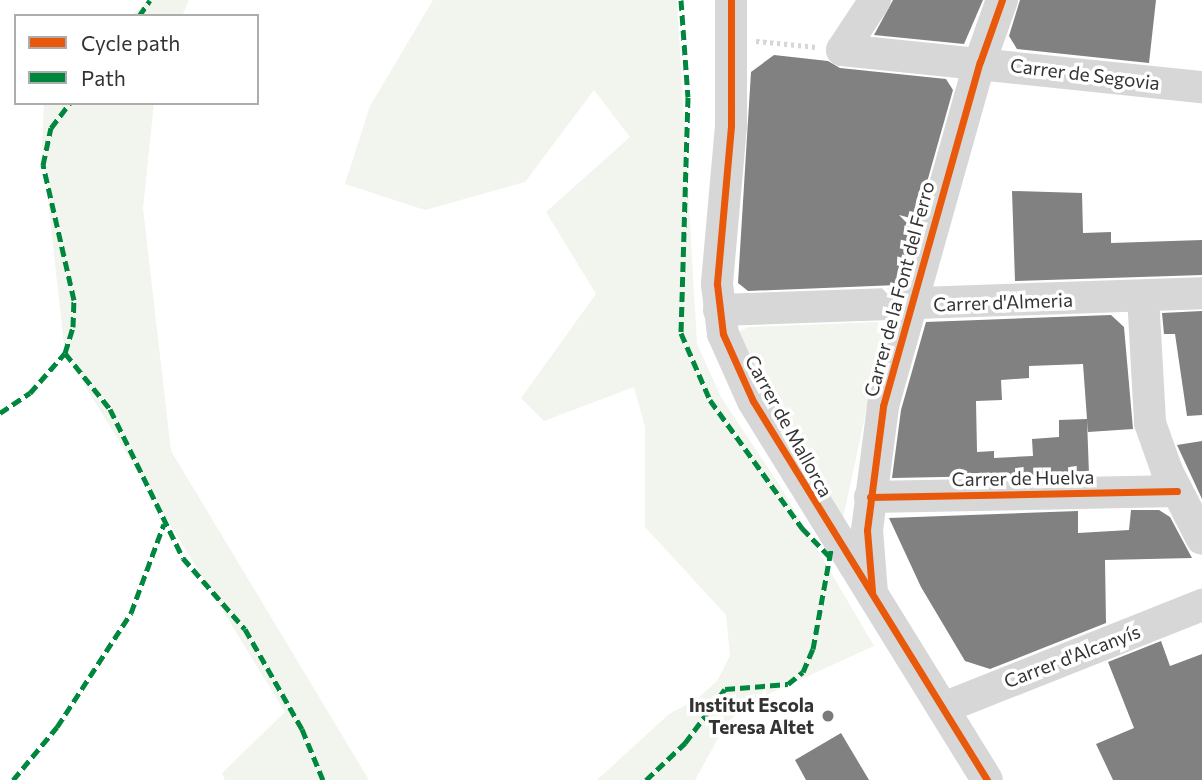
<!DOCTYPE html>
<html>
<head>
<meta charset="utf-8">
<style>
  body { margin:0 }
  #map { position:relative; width:1202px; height:780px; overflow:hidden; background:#fff; font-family:Commissioner,sans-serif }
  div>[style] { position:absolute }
  .green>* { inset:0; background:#f1f5ed }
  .building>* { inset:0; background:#818181 }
  .path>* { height:4.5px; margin-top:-2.25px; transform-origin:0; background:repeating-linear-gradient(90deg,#d6d6d6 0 3.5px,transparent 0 7px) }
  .minor>* { height:32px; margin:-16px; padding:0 16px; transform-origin:16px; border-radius:16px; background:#d7d7d7 }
  .quiet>* { height:5px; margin-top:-2.5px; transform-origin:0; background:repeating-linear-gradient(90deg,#00873e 0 10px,transparent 0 15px) }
  .cycleway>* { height:7px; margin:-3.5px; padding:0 3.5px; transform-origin:3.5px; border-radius:3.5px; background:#e8590c }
  .dots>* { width:19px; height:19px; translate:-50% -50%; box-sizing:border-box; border:4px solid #fff; border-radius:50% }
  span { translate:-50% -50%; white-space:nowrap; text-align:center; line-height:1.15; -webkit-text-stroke:7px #fff; paint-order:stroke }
  .street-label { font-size:19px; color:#333 }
  .poi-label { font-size:19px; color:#333; font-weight:700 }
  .right { translate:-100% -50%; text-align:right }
  .legend { position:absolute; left:14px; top:14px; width:245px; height:91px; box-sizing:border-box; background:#fff; border:2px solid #adadad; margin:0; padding:9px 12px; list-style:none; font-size:21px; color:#333 }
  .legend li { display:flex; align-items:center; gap:14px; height:35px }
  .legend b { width:35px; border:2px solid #adadad }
</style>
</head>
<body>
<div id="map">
  <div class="green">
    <div style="clip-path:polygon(149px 0,189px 0,182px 16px,131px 16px)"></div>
    <div style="clip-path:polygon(433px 0,677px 0,697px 344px,721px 397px,782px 489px,874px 646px,749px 703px,726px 724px,695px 780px,597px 780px,669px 714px,697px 699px,717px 681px,730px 656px,726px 615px,645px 527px,645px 427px,634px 387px,544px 421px,521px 398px,596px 294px,546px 212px,630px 137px,594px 90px,525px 182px,425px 210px,345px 184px,370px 106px)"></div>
    <div style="clip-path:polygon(44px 103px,154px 103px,143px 208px,171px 451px,369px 780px,225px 780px,222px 773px,285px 712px,65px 353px,42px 146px)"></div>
    <div style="clip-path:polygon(878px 322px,883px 333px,842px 523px,757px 381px,739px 332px,748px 327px)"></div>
  </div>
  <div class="building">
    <div style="clip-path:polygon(893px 0,983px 0,964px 44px,874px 35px)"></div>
    <div style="clip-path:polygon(1020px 0,1156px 0,1149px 63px,1017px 49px,1009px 36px)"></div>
    <div style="clip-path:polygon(774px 55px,828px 61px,840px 68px,946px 79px,953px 90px,898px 285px,748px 291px,738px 283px,751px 72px)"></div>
    <div style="clip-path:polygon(1012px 191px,1082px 193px,1083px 233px,1111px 232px,1111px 243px,1202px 240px,1202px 275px,1015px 281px)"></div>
    <div style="clip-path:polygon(1202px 311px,1202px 415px,1187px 416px,1175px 334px,1164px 334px,1162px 313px)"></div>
    <div style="clip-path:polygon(evenodd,1111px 315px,1124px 327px,1133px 429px,1088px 432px,1087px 420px,1089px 474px,892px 478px,901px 410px,926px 322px,1111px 315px,1083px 364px,1087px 419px,1059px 420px,1059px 437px,1032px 439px,1033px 456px,994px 458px,994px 451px,977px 452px,976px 401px,1002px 400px,1001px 380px,1029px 378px,1029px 366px,1083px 364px)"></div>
    <div style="clip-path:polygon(1202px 441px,1202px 499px,1177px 445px)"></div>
    <div style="clip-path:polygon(1131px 510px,1159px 510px,1170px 517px,1192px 558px,1105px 560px,1106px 623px,990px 669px,965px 661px,921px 587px,889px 518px,1078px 511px,1078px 533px,1129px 530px)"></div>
    <div style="clip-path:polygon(1161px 641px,1170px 666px,1202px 654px,1202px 780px,1113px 780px,1096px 744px,1134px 728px,1108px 662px)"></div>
    <div style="clip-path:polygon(841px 733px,869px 780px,806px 780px,795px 760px)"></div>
  </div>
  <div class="path">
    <div style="left:756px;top:41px;width:61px;rotate:5.6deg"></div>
  </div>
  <div class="minor">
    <div style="left:731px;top:0;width:126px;rotate:90deg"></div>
    <div style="left:731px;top:126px;width:159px;rotate:95.1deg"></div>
    <div style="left:717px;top:284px;width:50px;rotate:83.2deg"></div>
    <div style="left:723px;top:334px;width:73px;rotate:65.9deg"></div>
    <div style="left:753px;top:401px;width:445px;rotate:58.3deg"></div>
    <div style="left:875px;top:0;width:60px;rotate:123.4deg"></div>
    <div style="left:842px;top:50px;width:362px;rotate:5.9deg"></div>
    <div style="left:1143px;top:296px;width:127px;rotate:86.8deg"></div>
    <div style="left:1150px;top:423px;width:51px;rotate:70.5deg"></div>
    <div style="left:1167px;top:471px;width:76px;rotate:62.8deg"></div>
    <div style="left:719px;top:310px;width:483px;rotate:-2deg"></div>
    <div style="left:870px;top:497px;width:307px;rotate:-1.1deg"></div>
    <div style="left:872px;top:593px;width:63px;rotate:-94.5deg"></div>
    <div style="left:867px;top:530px;width:125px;rotate:-82.6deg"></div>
    <div style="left:883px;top:406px;width:357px;rotate:-74.3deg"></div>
    <div style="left:980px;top:62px;width:66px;rotate:-70.5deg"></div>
    <div style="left:943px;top:708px;width:279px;rotate:-21.7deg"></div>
  </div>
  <div class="quiet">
    <div style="left:681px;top:0;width:97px;rotate:85.9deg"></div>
    <div style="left:688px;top:97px;width:236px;rotate:91.7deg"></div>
    <div style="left:681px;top:333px;width:73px;rotate:66.6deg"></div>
    <div style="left:710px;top:400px;width:158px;rotate:54.3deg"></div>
    <div style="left:802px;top:528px;width:42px;rotate:46deg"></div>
    <div style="left:139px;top:16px;width:19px;rotate:-55deg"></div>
    <div style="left:65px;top:353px;width:72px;rotate:51.2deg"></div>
    <div style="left:110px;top:409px;width:166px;rotate:63.9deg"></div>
    <div style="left:183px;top:558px;width:94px;rotate:48.9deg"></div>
    <div style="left:245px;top:629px;width:115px;rotate:60.3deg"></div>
    <div style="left:302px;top:729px;width:55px;rotate:67.6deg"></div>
    <div style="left:0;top:413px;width:36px;rotate:-34deg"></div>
    <div style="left:30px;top:393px;width:53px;rotate:-48.8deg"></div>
    <div style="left:65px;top:353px;width:27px;rotate:-73deg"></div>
    <div style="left:73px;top:327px;width:27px;rotate:-88deg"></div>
    <div style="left:74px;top:300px;width:139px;rotate:-102.9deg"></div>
    <div style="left:43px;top:165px;width:38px;rotate:-78deg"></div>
    <div style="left:51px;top:128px;width:31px;rotate:-53deg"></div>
    <div style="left:13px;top:780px;width:69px;rotate:-50.3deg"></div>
    <div style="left:57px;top:727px;width:136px;rotate:-57deg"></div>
    <div style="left:131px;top:613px;width:95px;rotate:-69.7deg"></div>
    <div style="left:646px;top:780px;width:54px;rotate:-43.5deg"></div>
    <div style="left:685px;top:743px;width:67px;rotate:-53.5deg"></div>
    <div style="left:725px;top:689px;width:63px;rotate:-4.5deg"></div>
    <div style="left:788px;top:684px;width:19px;rotate:-39deg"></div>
    <div style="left:803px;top:672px;width:25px;rotate:-67deg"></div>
    <div style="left:813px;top:649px;width:101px;rotate:-79.7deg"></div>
  </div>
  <div class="cycleway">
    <div style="left:731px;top:0;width:126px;rotate:90deg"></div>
    <div style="left:731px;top:126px;width:159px;rotate:95.1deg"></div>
    <div style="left:717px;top:284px;width:50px;rotate:83.2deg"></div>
    <div style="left:723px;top:334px;width:73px;rotate:65.9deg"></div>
    <div style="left:753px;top:401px;width:445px;rotate:58.3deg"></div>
    <div style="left:870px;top:497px;width:307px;rotate:-1.1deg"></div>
    <div style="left:872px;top:591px;width:61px;rotate:-94.7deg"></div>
    <div style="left:867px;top:530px;width:125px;rotate:-82.6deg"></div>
    <div style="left:883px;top:406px;width:357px;rotate:-74.3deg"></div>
    <div style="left:980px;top:62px;width:66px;rotate:-70.5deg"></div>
  </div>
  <div class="dots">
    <div style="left:828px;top:716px;background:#7a7a7a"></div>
  </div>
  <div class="street-label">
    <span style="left:1085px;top:74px;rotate:7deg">Carrer de Segovia</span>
    <span style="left:899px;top:289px;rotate:-75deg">Carrer de la Font del Ferro</span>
    <span style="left:1003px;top:302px;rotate:-2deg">Carrer d'Almeria</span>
    <span style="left:789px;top:426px;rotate:61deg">Carrer de Mallorca</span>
    <span style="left:1023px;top:478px;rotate:-1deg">Carrer de Huelva</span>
    <span style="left:1072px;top:656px;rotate:-21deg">Carrer d'Alcanyís</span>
  </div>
  <div class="poi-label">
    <span class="right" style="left:814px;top:716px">Institut Escola<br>Teresa Altet</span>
  </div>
  <ul class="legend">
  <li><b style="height:9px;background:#e8590c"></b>Cycle path</li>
  <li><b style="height:9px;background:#00873e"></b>Path</li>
  </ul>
</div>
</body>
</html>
